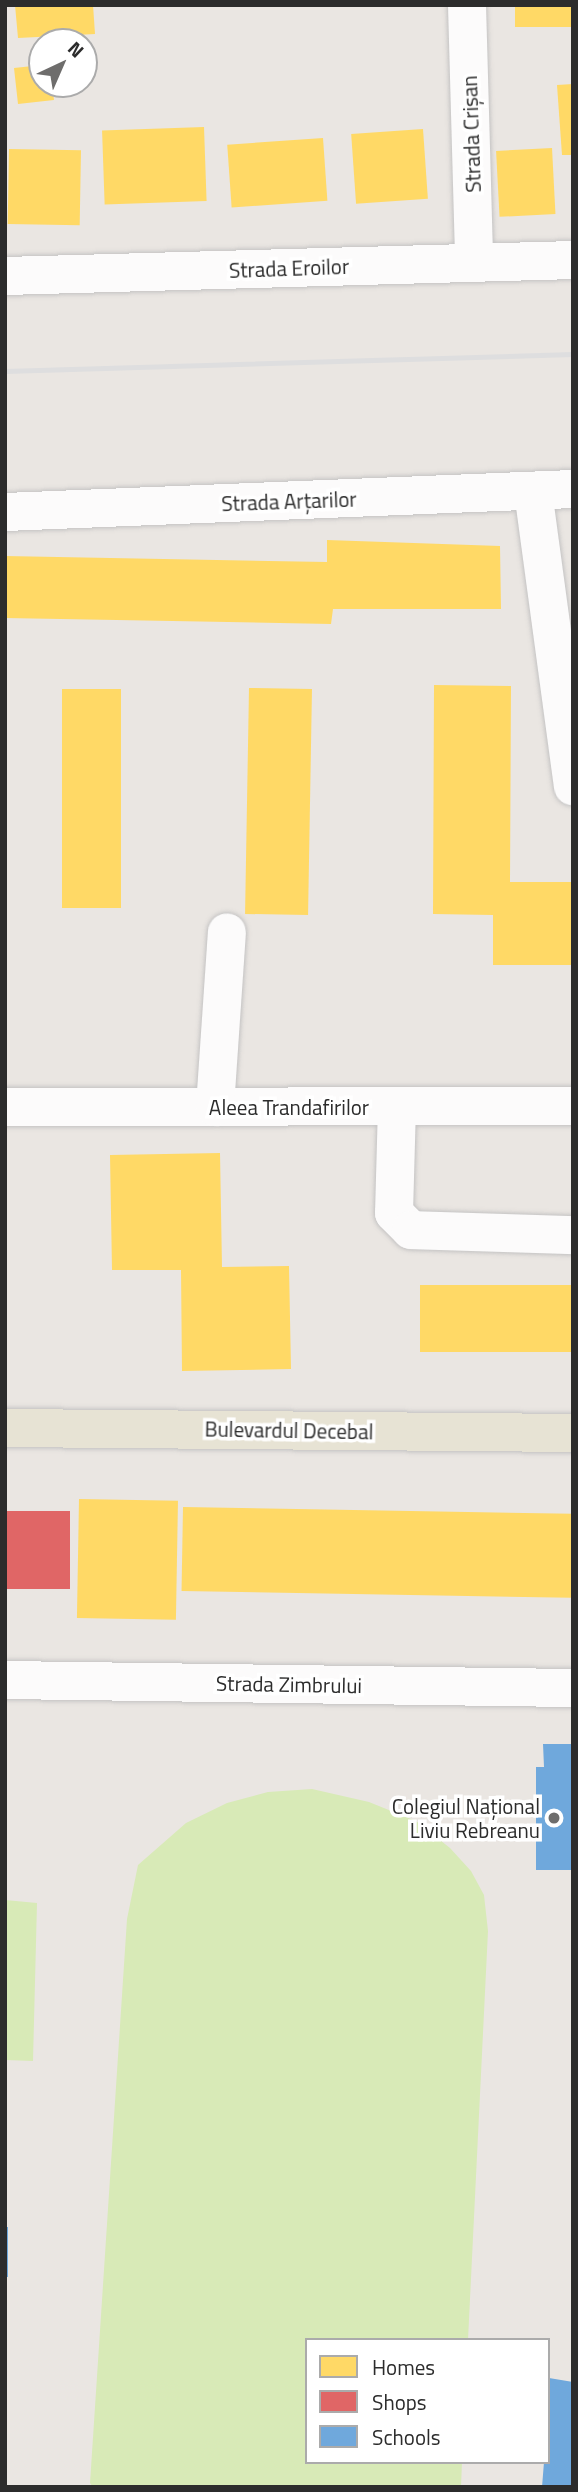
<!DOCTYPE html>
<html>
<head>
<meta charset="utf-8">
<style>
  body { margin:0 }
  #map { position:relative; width:578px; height:2492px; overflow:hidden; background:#eae6e2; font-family:"Titillium Web",sans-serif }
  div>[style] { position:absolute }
  .pitch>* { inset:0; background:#d8eab7 }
  .homes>* { inset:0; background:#ffd966; transform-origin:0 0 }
  .shops>* { inset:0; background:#e06666; transform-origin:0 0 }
  .schools>* { inset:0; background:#6fa8dc; transform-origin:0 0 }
  .roads { filter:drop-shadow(0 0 2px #c4c3c3) drop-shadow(0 0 2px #c4c3c3) }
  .minor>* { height:38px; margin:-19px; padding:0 19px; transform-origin:19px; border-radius:19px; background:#fcfbfb }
  .major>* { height:38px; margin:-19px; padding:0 19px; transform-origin:19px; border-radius:19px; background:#e7e3d4 }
  .rail>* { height:5px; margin:-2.5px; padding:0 2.5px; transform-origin:2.5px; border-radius:2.5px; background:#dededf }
  .dots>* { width:19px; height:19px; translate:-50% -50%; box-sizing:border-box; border:4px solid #fff; border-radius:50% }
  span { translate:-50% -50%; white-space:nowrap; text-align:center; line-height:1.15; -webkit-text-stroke:7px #fff; paint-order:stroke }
  .street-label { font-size:21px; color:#2c2c2c }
  .poi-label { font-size:21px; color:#2c2c2c }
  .right { translate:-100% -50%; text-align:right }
  .frame { position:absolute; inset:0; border:7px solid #2c2c2c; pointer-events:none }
  .legend { position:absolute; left:305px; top:2338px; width:245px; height:126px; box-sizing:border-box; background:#fff; border:2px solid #ababab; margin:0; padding:9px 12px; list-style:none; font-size:21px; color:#2c2c2c }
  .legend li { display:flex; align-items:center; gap:14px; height:35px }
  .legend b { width:35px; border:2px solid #ababab }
  .north { position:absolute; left:28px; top:28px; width:70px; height:70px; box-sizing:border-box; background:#fff; border:2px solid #ababab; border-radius:50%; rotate:44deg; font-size:19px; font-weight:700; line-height:28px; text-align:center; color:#2c2c2c }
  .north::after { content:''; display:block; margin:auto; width:24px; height:32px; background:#6e6d6c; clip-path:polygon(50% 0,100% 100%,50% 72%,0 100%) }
</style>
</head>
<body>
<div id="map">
  <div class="pitch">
    <div style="clip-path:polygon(312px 1789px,369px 1802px,416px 1821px,450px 1848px,471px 1871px,484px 1895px,488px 1931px,468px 2340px,307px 2340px,307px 2462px,462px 2462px,461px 2487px,93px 2487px,90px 2483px,127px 1919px,138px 1865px,186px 1823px,227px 1803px,268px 1792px)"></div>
    <div style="clip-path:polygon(5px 1900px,37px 1903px,33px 2061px,5px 2060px)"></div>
  </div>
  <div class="homes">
    <div style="clip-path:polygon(15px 5px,93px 5px,95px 34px,18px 38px)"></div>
    <div style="left:515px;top:5px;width:58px;height:22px"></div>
    <div style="clip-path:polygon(42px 65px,42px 84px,52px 84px,54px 100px,18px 104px,14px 68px)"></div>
    <div style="clip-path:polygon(573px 84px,573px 155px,562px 155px,557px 85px)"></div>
    <div style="left:204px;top:127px;width:74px;height:102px;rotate:88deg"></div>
    <div style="left:423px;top:129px;width:70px;height:72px;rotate:86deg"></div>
    <div style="left:323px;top:138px;width:63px;height:96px;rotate:86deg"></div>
    <div style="left:552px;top:148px;width:66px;height:56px;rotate:87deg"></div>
    <div style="left:9px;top:149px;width:72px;height:75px;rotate:1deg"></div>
    <div style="clip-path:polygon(327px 540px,500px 546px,501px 609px,333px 609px,331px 624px,5px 618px,5px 556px,327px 562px)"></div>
    <div style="clip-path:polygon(434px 685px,511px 686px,510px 882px,573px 882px,573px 965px,493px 965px,493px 915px,433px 914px)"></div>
    <div style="left:249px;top:688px;width:63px;height:226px;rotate:1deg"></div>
    <div style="left:62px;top:689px;width:59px;height:219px"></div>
    <div style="clip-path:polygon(220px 1153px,222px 1267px,289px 1266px,291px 1369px,182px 1371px,181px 1270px,112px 1270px,110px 1155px)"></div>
    <div style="left:573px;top:1285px;width:67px;height:153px;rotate:90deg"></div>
    <div style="left:79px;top:1499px;width:99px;height:119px;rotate:1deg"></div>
    <div style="left:183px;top:1507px;width:390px;height:84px;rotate:1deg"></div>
  </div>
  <div class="shops">
    <div style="left:5px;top:1511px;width:65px;height:78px"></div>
  </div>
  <div class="schools">
    <div style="clip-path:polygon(543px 1744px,573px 1744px,573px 1870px,536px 1870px,536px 1767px,544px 1767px)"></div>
    <div style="left:5px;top:2227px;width:3px;height:50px"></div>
    <div style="clip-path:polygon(549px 2378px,573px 2382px,573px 2487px,542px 2487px,544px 2462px,548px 2462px)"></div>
  </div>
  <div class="roads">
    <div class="minor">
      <div style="left:467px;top:5px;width:257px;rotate:88.4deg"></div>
      <div style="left:5px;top:276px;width:568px;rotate:-1.61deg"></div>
      <div style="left:533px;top:491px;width:298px;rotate:82.3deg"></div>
      <div style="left:5px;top:512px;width:568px;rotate:-2.32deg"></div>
      <div style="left:397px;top:1106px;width:107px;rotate:91.6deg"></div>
      <div style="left:394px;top:1213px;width:24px;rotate:45deg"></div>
      <div style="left:411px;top:1230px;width:162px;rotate:1.8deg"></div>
      <div style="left:5px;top:1107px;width:568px;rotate:-0.1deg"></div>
      <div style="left:215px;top:1107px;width:175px;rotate:-86.1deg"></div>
      <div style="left:5px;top:1680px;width:568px;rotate:0.81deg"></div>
    </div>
    <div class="major">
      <div style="left:5px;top:1428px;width:568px;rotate:0.5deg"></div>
    </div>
  </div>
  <div class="rail">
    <div style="left:5px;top:371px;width:568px;rotate:-1.71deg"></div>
  </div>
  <div class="dots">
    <div style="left:554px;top:1818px;background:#6e6d6c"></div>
  </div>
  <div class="street-label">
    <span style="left:471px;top:134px;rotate:-92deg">Strada Crișan</span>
    <span style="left:289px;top:268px;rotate:-2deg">Strada Eroilor</span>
    <span style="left:289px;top:501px;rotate:-2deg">Strada Arțarilor</span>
    <span style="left:289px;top:1107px">Aleea Trandafirilor</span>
    <span style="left:289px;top:1430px;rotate:1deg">Bulevardul Decebal</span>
    <span style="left:289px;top:1684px;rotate:1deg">Strada Zimbrului</span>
  </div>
  <div class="poi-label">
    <span class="right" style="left:540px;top:1818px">Colegiul Național<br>Liviu Rebreanu</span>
  </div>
  <div class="frame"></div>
  <ul class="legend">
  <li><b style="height:19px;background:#ffd966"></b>Homes</li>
  <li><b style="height:19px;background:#e06666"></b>Shops</li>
  <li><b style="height:19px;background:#6fa8dc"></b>Schools</li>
  </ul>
  <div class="north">N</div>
</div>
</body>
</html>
